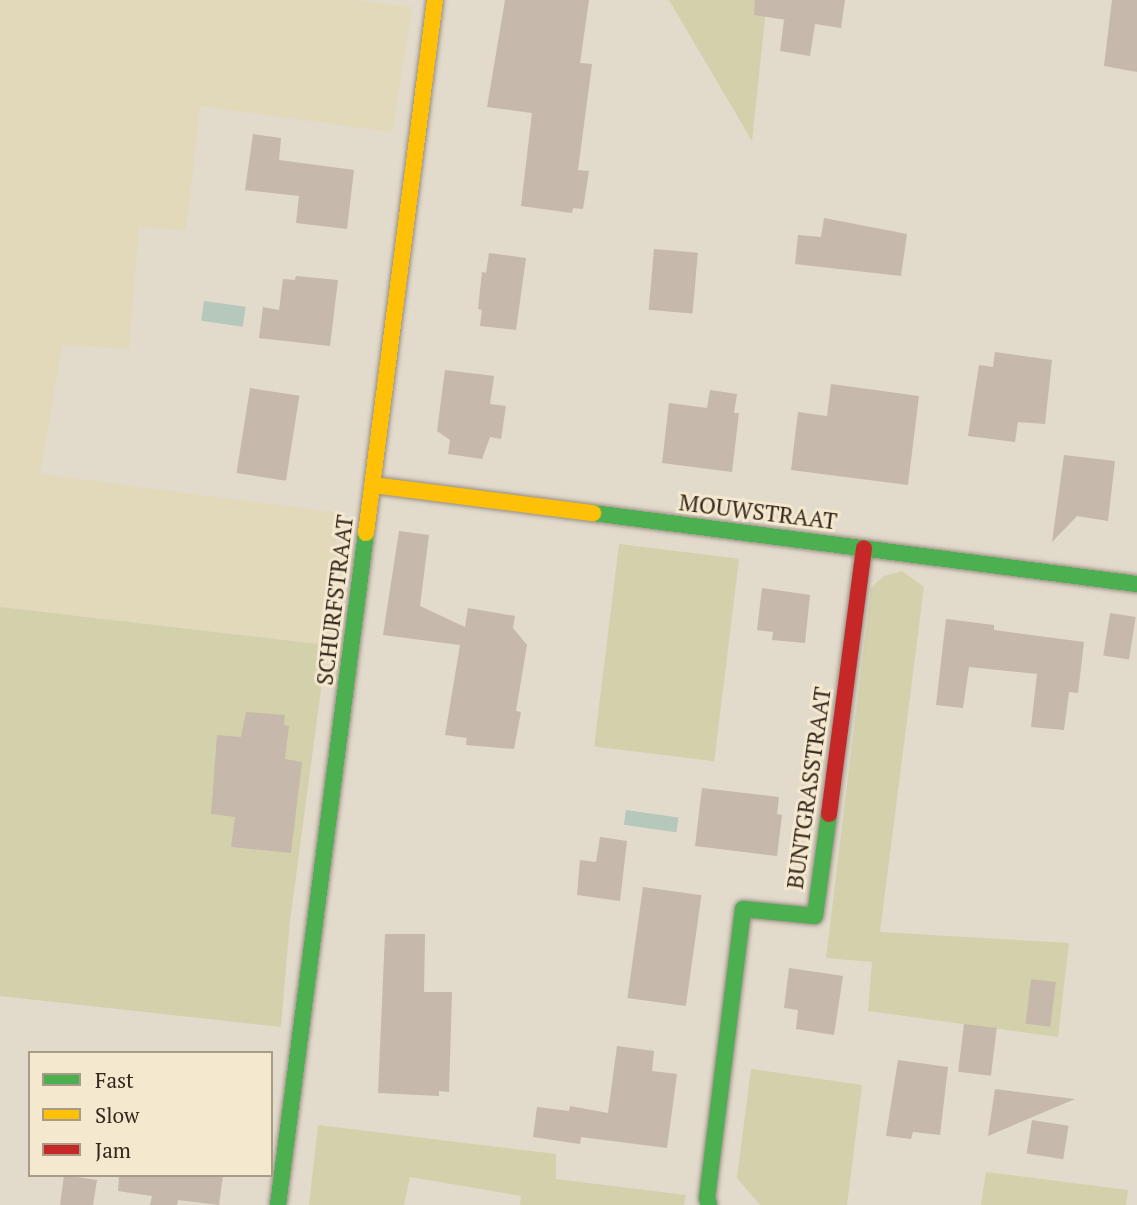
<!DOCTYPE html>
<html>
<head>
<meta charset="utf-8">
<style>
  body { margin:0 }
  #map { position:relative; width:1137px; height:1205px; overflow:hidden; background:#e2daca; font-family:"PT Serif",serif }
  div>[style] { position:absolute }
  .farmland>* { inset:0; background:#e2d8ba }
  .green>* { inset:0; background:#d3d1ac; transform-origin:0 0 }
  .water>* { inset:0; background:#b6c7bb; transform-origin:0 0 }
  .building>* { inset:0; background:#c6b8ab; transform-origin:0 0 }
  .roads { filter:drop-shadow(0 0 2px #968e84) drop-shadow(0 0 2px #968e84) }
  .fast>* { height:16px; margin:-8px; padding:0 8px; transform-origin:8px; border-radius:8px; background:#4caf50 }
  .slow>* { height:16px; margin:-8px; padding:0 8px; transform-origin:8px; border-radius:8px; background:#ffc107 }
  .jam>* { height:16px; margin:-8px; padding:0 8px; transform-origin:8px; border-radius:8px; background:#c62828 }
  span { translate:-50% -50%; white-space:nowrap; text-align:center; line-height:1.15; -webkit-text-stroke:6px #f4e8cf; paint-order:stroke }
  .street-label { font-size:23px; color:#35271c }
  .legend { position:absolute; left:28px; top:1051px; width:245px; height:126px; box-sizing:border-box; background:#f4e8cf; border:2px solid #a89b87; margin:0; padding:9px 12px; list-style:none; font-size:21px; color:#35271c }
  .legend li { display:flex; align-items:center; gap:14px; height:35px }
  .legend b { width:35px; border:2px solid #a89b87 }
</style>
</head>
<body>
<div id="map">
  <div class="farmland">
    <div style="clip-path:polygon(0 0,351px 0,412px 7px,392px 132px,200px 106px,186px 230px,139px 227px,129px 349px,62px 345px,40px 474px,339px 513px,327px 645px,0 607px)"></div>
  </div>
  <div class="green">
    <div style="clip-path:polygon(669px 0,767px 0,752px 141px)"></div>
    <div style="left:619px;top:544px;width:121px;height:204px;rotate:7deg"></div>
    <div style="clip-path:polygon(902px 571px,924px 587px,880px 932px,1069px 943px,1058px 1037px,868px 1011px,872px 962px,826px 958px,871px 588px,884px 576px)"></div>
    <div style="clip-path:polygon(0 607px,327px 645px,290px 921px,281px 1027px,0 996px)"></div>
    <div style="clip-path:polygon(751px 1069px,862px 1085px,847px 1205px,760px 1205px,737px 1178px)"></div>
    <div style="clip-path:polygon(318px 1125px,556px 1154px,556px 1179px,686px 1195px,684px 1205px,520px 1205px,521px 1196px,410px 1177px,404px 1205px,309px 1205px)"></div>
    <div style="clip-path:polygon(986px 1172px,1128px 1190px,1126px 1205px,981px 1205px)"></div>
  </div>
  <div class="water">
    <div style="left:204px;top:301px;width:42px;height:20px;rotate:8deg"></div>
    <div style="left:626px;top:810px;width:53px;height:15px;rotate:8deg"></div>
  </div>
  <div class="building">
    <div style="clip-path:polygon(505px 0,589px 0,580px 63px,592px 64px,578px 170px,589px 171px,583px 209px,573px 208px,572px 213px,521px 206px,532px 113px,487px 107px)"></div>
    <div style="clip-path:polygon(755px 0,845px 0,841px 28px,815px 24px,810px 56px,780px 51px,784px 20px,787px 20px,754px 15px)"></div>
    <div style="clip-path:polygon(1112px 0,1137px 0,1137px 72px,1104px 66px)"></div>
    <div style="clip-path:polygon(253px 134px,281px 138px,279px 160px,354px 170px,347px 229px,296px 223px,299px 196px,245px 190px)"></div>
    <div style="clip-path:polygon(824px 218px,907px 234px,901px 276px,795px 264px,798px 235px,821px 237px)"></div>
    <div style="left:654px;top:249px;width:44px;height:61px;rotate:5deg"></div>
    <div style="clip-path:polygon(489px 253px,526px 258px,516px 330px,480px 326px,482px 310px,478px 309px,482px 272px,486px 273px)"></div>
    <div style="clip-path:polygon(296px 276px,338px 280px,330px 346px,259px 338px,263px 307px,279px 310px,283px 279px,295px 280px)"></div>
    <div style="clip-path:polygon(995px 352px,1052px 360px,1045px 424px,1018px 422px,1015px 442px,968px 436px,979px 365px,993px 367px)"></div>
    <div style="clip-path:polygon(445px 370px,494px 376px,490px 404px,506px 406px,501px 439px,490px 437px,482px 459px,448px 454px,450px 440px,437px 431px)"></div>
    <div style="clip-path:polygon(831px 384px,919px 396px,908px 485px,791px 470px,798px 412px,827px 416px)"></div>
    <div style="left:250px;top:388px;width:50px;height:86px;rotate:9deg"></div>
    <div style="clip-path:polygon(710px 390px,737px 394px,734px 413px,739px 413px,732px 472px,662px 463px,669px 403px,707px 408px)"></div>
    <div style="clip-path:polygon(1064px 455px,1115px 461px,1108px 521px,1077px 516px,1052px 542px)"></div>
    <div style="clip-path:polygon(399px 531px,429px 535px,420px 606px,465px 627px,468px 608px,515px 616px,513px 628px,527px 645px,516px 711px,521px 712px,514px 749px,466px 745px,467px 738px,445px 735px,460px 645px,383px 635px)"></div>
    <div style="clip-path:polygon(762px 588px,810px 595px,805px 643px,772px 640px,773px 632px,757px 630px)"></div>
    <div style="left:1110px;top:613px;width:26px;height:43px;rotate:9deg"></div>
    <div style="clip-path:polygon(946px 619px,994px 625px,994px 630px,1084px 642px,1078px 693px,1069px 692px,1064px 730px,1031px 727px,1037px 674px,969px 667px,963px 708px,936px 705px)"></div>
    <div style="clip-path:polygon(246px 712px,285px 715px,284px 725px,289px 726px,285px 759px,302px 762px,291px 853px,231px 847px,235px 817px,211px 814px,217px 735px,241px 737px)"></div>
    <div style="clip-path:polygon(702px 788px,779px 797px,777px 814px,782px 815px,777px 856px,695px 846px)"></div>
    <div style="clip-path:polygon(600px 837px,627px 841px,620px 901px,577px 895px,580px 860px,596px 862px)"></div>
    <div style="left:643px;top:887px;width:59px;height:112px;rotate:8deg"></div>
    <div style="clip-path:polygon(385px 934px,425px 934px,424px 992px,452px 992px,449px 1092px,439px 1091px,439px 1096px,378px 1093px)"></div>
    <div style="clip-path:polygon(789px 968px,843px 976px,834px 1035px,796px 1029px,798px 1010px,784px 1008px)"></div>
    <div style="left:1031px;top:979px;width:25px;height:45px;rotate:7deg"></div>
    <div style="left:964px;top:1024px;width:33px;height:48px;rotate:7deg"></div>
    <div style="clip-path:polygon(617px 1046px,654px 1051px,652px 1071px,677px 1074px,667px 1148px,581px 1137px,580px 1144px,533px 1137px,537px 1107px,569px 1111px,570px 1106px,608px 1113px)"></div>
    <div style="clip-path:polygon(898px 1060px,948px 1067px,940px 1135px,913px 1132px,911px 1139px,886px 1136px)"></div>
    <div style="clip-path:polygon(995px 1089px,1075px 1099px,988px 1136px)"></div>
    <div style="left:1032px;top:1120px;width:37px;height:34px;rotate:9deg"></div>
    <div style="clip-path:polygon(64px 1175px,97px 1180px,93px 1205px,60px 1205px)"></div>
    <div style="clip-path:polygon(119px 1175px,223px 1175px,219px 1205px,178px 1200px,177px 1205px,150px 1205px,152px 1196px,118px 1191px)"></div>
  </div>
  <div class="roads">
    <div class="fast">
      <div style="left:593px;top:513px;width:549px;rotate:7.44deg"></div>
      <div style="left:278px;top:1205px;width:678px;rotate:-82.54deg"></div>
      <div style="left:709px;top:1205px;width:7px;rotate:-106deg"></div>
      <div style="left:707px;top:1198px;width:291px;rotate:-82.9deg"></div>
      <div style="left:743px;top:909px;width:72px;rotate:5.6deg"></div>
      <div style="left:815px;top:916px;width:103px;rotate:-82.2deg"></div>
    </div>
    <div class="slow">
      <div style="left:373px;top:485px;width:222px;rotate:7.3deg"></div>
      <div style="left:366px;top:533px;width:537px;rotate:-82.62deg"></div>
    </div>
    <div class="jam">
      <div style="left:829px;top:814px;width:268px;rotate:-82.5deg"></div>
    </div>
  </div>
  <div class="street-label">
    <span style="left:758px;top:512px;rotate:7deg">MOUWSTRAAT</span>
    <span style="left:335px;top:600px;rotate:-83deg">SCHURFSTRAAT</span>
    <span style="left:809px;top:788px;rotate:-82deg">BUNTGRASSTRAAT</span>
  </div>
  <ul class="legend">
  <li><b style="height:9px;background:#4caf50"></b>Fast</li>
  <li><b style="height:9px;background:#ffc107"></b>Slow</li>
  <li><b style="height:9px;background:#c62828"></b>Jam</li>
  </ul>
</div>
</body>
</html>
